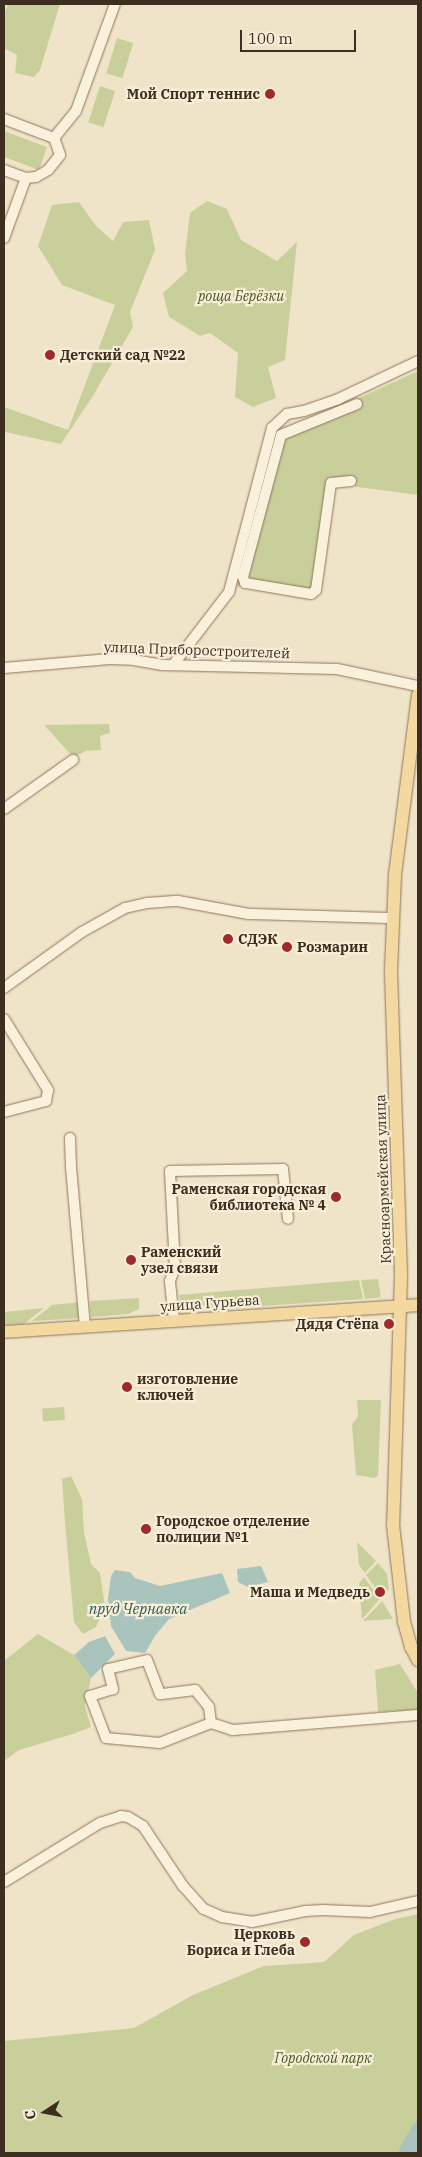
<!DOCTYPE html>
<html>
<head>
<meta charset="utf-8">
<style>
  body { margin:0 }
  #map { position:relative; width:422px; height:2157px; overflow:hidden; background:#f0e4c8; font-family:"IBM Plex Serif",serif }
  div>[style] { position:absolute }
  .green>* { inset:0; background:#c9cf9b; transform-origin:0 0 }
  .water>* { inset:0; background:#a9c4bc }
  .roads { filter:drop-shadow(0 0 1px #8d765c) drop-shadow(0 0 1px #8d765c) }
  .minor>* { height:10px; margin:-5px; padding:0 5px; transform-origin:5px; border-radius:5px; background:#faf1dc }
  .major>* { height:12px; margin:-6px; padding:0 6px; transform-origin:6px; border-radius:6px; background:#f3d9a0 }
  .dots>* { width:14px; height:14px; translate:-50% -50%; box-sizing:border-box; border:2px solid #f7eed8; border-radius:50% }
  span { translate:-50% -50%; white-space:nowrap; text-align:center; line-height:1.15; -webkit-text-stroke:4.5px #f7eed8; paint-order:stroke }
  .poi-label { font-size:14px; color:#3d2e20; font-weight:700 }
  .right { translate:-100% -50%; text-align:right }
  .left { translate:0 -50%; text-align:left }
  .park-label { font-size:14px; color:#4d5a26; font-style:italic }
  .street-label { font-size:14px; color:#3d2e20 }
  .water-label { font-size:15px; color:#2f5d5a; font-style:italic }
  .frame { position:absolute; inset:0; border:5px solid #3d2e20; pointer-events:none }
  .north { position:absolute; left:20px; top:2087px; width:50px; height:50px; -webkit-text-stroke:4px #f7eed8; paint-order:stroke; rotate:259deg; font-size:14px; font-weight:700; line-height:20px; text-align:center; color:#3d2e20 }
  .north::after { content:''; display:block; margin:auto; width:18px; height:22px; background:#3d2e20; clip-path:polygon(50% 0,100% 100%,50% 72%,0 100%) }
  .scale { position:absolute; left:240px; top:30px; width:116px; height:22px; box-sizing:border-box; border:2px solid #3d2e20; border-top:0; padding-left:6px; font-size:15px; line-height:18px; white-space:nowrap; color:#3d2e20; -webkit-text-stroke:4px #f7eed8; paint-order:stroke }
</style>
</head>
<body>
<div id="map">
  <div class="green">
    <div style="clip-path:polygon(8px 4px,60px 4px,40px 70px,34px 77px,15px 73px,17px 55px,4px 48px,4px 14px)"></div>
    <div style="left:117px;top:38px;width:17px;height:37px;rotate:17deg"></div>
    <div style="left:100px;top:86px;width:16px;height:38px;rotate:18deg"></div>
    <div style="clip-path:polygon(4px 131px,47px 147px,39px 170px,4px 157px)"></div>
    <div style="clip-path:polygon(207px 201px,227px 209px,241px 240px,277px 261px,297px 242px,285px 360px,268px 367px,276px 398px,253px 407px,235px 397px,238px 353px,210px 333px,200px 336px,169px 317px,163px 293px,187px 271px,185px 254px,190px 213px)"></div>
    <div style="clip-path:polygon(79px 202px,95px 225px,113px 241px,123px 222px,149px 220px,155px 250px,130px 312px,133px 327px,94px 394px,61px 444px,5px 432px,4px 436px,4px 407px,68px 430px,115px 305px,62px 285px,38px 246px,52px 205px)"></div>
    <div style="clip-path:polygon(418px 371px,418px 495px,343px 485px,337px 486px,334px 491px,319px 595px,313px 598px,237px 586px,276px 436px)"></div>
    <div style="clip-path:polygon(109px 724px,110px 733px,100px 736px,101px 750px,86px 751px,73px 757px,44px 725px)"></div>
    <div style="clip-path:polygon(378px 1279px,381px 1297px,365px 1299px,361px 1280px)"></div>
    <div style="clip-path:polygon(359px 1280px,363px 1299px,188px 1311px,181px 1305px,179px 1295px)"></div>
    <div style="clip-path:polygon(139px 1298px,139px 1309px,128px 1314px,91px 1317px,90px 1301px)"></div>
    <div style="clip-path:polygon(81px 1302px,81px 1318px,32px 1321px,52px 1305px)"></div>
    <div style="clip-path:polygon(44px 1308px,24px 1324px,4px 1325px,4px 1312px)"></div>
    <div style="clip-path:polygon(357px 1400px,381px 1400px,378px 1476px,374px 1478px,356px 1475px,352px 1425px,358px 1416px)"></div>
    <div style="left:64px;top:1407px;width:13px;height:22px;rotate:86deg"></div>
    <div style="clip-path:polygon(71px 1476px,82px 1499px,84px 1532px,91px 1564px,100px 1573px,105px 1607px,96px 1627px,83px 1634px,74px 1622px,65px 1523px,62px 1479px)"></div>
    <div style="clip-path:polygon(357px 1542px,376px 1561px,365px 1573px,359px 1565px)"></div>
    <div style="clip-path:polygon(378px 1563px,387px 1574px,389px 1589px,382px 1597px,366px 1575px)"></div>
    <div style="clip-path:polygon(364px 1577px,380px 1599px,362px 1619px,359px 1583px)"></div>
    <div style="clip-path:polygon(382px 1601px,393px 1619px,363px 1621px)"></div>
    <div style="clip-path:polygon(38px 1634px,74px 1655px,91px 1678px,85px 1706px,91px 1727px,73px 1734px,19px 1750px,4px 1761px,4px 1661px)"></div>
    <div style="clip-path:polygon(400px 1664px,418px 1693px,418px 1710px,378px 1712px,375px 1670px)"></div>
    <div style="clip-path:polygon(418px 1914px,418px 2153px,4px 2153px,4px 2041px,134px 2028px,193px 1995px,264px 1966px,324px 1962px,354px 1935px,395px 1919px)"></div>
  </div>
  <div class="water">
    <div style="clip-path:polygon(261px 1566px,268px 1582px,248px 1587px,238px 1582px,237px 1569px)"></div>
    <div style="clip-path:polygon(115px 1570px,130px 1572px,135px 1578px,160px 1586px,222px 1573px,230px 1593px,169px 1619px,155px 1636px,145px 1653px,126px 1651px,111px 1626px,108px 1599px,111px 1576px)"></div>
    <div style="clip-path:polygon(105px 1636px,115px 1654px,91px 1678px,74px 1655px,89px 1642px)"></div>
    <div style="clip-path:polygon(418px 2120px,418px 2153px,397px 2153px,412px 2126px)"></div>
  </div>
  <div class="roads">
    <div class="minor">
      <div style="left:4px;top:119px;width:53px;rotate:20.8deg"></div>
      <div style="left:54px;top:138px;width:35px;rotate:-51deg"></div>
      <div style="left:76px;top:111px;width:114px;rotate:-70deg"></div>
      <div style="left:4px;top:170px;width:23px;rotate:20deg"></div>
      <div style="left:26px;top:178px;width:10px;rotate:-6deg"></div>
      <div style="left:36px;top:177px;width:14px;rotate:-30deg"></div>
      <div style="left:48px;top:170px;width:19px;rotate:-51deg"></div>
      <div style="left:60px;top:155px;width:18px;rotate:-109deg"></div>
      <div style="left:4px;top:238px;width:64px;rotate:-69.9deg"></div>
      <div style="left:351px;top:481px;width:20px;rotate:174deg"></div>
      <div style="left:331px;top:483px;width:108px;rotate:98deg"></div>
      <div style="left:316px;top:590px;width:6px;rotate:141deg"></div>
      <div style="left:311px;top:594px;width:67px;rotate:-170.5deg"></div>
      <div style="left:245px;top:583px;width:6px;rotate:-108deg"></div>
      <div style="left:243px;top:577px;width:147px;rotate:-75deg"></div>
      <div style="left:281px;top:435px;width:82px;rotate:-22.2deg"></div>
      <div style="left:173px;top:665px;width:92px;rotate:-52.5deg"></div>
      <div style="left:229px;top:592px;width:170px;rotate:-75.3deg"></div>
      <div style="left:272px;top:428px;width:21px;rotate:-43deg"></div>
      <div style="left:287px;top:414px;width:17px;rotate:-10deg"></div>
      <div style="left:304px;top:411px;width:36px;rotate:-19deg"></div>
      <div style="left:338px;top:399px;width:89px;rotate:-25.4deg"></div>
      <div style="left:4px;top:668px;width:106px;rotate:-4.9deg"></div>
      <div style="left:110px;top:659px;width:24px;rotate:2deg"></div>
      <div style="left:134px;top:660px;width:29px;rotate:10deg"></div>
      <div style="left:163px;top:665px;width:174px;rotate:1.3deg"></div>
      <div style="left:337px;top:669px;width:83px;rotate:11.9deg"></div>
      <div style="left:4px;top:809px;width:85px;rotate:-35.4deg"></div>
      <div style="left:4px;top:988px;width:96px;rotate:-35.7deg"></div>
      <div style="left:82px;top:932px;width:49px;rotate:-29.2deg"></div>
      <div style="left:125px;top:908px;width:23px;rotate:-13deg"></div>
      <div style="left:147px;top:903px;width:31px;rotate:-4deg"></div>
      <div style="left:178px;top:901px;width:72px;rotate:10.4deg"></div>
      <div style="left:249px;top:914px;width:143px;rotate:1.6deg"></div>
      <div style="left:4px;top:1019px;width:84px;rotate:58.2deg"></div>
      <div style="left:48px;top:1090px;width:11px;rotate:100deg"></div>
      <div style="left:46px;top:1101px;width:43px;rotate:165.3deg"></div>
      <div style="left:70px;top:1138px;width:29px;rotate:88deg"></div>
      <div style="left:71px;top:1167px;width:160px;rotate:85deg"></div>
      <div style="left:174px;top:1320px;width:39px;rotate:-96deg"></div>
      <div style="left:170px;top:1281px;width:15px;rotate:-70deg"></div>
      <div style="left:175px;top:1267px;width:96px;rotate:-93deg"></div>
      <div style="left:170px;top:1171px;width:113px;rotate:-1deg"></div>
      <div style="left:283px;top:1169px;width:50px;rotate:84.3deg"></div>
      <div style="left:211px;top:1723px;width:16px;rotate:-97deg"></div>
      <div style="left:209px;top:1707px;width:22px;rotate:-129deg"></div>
      <div style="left:195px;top:1690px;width:35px;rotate:173deg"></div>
      <div style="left:160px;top:1694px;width:36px;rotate:-111deg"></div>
      <div style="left:147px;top:1660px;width:40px;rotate:167deg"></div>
      <div style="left:108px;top:1669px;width:21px;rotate:76deg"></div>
      <div style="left:113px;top:1689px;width:24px;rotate:163deg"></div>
      <div style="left:90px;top:1696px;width:45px;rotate:69.1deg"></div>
      <div style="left:106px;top:1738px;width:54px;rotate:5.3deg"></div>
      <div style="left:160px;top:1743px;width:55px;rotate:-21.4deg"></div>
      <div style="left:211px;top:1723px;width:22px;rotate:18deg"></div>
      <div style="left:232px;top:1730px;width:187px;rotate:-4.6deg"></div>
      <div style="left:4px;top:1882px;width:113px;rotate:-31.6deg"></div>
      <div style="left:100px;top:1823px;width:22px;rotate:-18deg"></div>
      <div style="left:121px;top:1816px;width:7px;rotate:8deg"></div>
      <div style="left:128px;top:1817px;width:17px;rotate:31deg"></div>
      <div style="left:143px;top:1826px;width:72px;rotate:56.3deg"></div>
      <div style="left:183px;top:1886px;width:31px;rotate:48deg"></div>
      <div style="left:204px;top:1909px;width:20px;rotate:24deg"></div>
      <div style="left:222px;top:1917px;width:30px;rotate:9deg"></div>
      <div style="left:252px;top:1922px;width:54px;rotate:-11.7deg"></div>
      <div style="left:305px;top:1911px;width:18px;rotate:-3deg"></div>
      <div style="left:323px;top:1910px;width:47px;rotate:2.4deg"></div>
      <div style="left:370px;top:1912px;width:49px;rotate:-12.9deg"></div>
    </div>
    <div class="major">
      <div style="left:418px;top:695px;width:181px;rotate:97.3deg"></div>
      <div style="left:395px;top:875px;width:97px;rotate:92.4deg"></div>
      <div style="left:391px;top:972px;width:303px;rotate:88.1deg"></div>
      <div style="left:401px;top:1275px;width:250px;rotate:91.8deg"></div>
      <div style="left:393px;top:1525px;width:98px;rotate:83.5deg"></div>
      <div style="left:404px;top:1622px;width:26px;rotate:74deg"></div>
      <div style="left:411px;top:1647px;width:15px;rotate:62deg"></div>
      <div style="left:4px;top:1332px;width:415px;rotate:-3.7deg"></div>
    </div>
  </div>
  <div class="dots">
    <div style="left:270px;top:94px;background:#9e2a2b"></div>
    <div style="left:50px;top:355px;background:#9e2a2b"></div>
    <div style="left:228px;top:939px;background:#9e2a2b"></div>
    <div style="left:287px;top:947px;background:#9e2a2b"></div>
    <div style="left:336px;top:1197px;background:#9e2a2b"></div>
    <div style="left:131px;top:1260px;background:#9e2a2b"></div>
    <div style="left:389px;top:1324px;background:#9e2a2b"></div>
    <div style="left:127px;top:1387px;background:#9e2a2b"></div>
    <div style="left:146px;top:1529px;background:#9e2a2b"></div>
    <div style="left:380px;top:1592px;background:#9e2a2b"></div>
    <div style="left:305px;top:1942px;background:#9e2a2b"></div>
  </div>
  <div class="poi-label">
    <span class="right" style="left:260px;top:94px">Мой Спорт теннис</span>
    <span class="left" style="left:60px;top:355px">Детский сад №22</span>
    <span class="left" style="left:238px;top:939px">СДЭК</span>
    <span class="left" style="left:297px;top:947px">Розмарин</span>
    <span class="right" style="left:326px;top:1197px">Раменская городская<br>библиотека № 4</span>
    <span class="left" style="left:141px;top:1260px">Раменский<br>узел связи</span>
    <span class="right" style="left:379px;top:1324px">Дядя Стёпа</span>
    <span class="left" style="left:137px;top:1387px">изготовление<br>ключей</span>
    <span class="left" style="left:156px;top:1529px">Городское отделение<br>полиции №1</span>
    <span class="right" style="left:370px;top:1592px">Маша и Медведь</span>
    <span class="right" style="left:295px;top:1942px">Церковь<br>Бориса и Глеба</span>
  </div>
  <div class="park-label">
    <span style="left:241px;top:296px">роща Берёзки</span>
    <span style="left:323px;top:2058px">Городской парк</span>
  </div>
  <div class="street-label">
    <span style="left:197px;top:650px;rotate:2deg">улица Приборостроителей</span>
    <span style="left:383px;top:1179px;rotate:-92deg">Красноармейская улица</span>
    <span style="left:210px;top:1303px;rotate:-4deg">улица Гурьева</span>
  </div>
  <div class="water-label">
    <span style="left:138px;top:1609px">пруд Чернавка</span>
  </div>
  <div class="frame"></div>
  <div class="north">С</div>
  <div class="scale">100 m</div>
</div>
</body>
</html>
